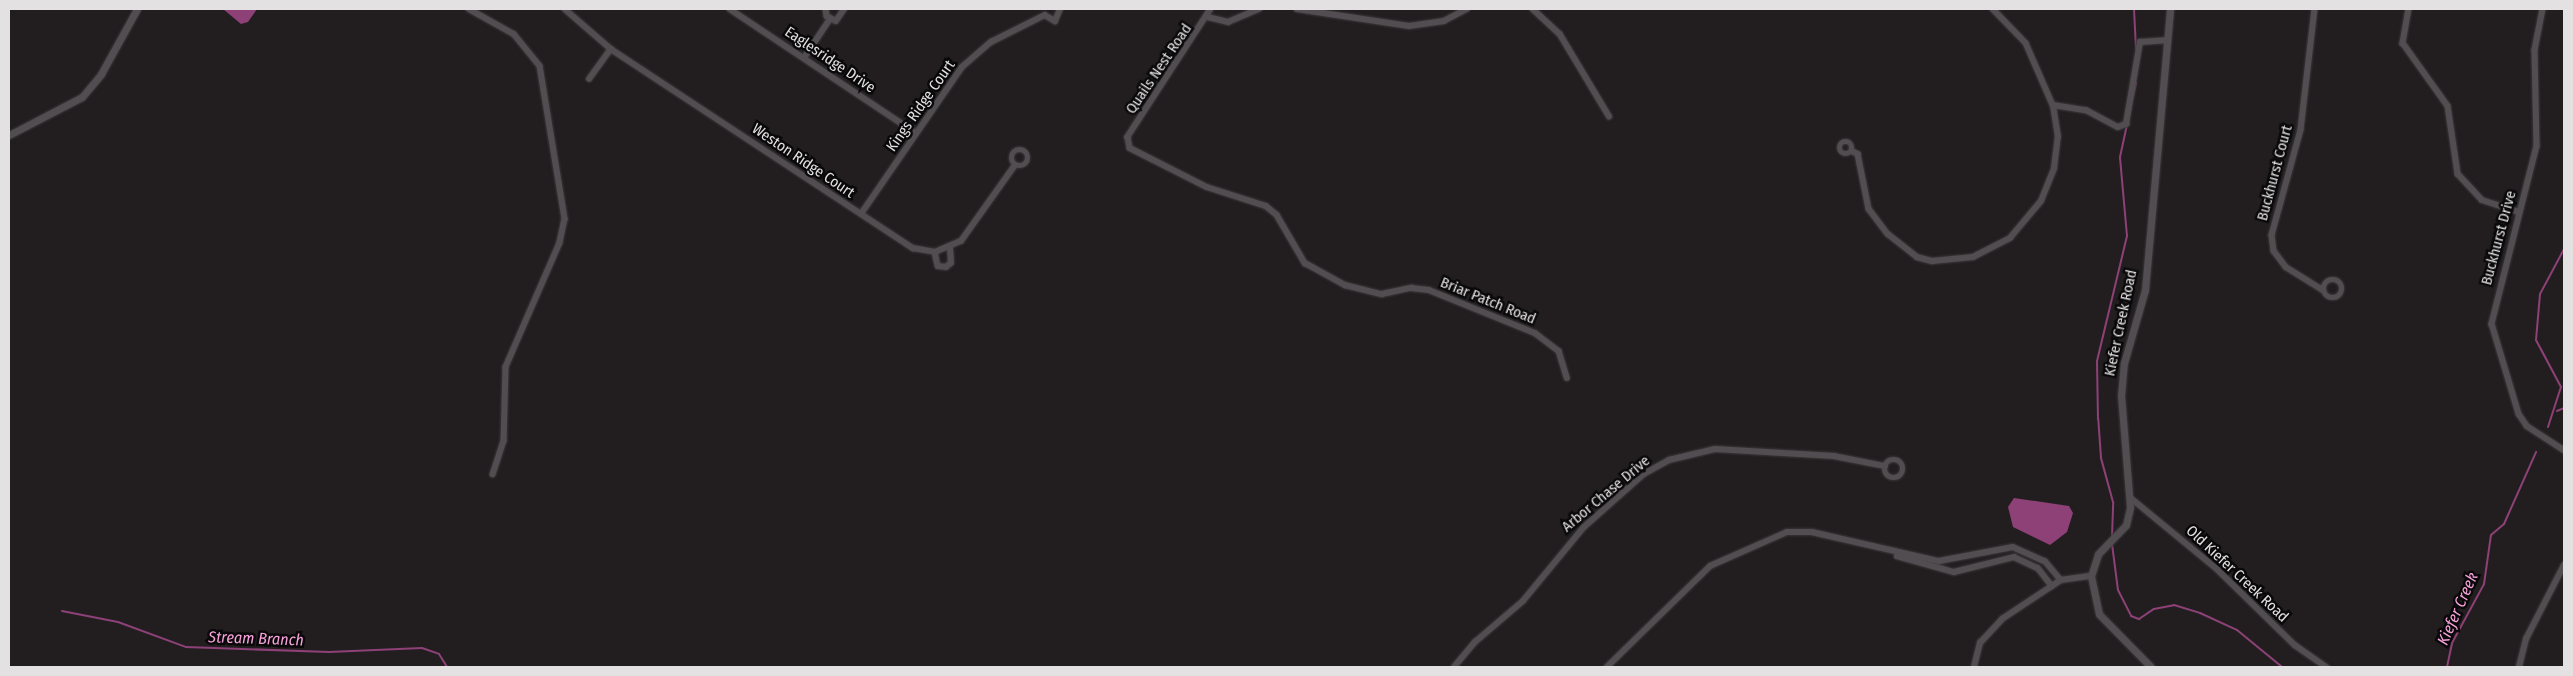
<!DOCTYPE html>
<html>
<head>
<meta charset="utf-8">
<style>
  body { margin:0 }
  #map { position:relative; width:2573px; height:676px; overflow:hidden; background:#221e20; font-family:"Fira Sans Condensed",sans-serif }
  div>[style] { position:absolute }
  .water>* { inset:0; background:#8d4176 }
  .stream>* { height:2px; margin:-1px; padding:0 1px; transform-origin:1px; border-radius:1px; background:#8d4176 }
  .roads { filter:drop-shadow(0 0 1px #3b383a) drop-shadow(0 0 1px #3b383a) }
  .minor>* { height:5.5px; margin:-2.75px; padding:0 2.75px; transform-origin:2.75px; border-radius:2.75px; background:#524d50 }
  .minor>.ring { margin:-2.75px; padding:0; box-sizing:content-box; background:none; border:5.5px solid #524d50; border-radius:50% }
  .tertiary>* { height:7px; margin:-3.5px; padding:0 3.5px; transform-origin:3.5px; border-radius:3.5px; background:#524d50 }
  span { translate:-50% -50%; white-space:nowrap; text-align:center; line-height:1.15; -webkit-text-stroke:5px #0a090a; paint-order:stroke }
  .street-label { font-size:15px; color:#e4e1e3 }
  .water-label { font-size:16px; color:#f8a3dc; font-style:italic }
  .frame { position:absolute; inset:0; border:10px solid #e4e1e3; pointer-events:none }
</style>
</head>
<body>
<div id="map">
  <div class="water">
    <div style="clip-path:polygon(223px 9px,257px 9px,248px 22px,241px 24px)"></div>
    <div style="clip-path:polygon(2014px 498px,2069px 506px,2073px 513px,2067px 532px,2050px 545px,2013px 527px,2008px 507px)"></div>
  </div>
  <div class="stream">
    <div style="left:2134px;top:9px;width:40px;rotate:87.1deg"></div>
    <div style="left:2557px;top:411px;width:8px;rotate:-23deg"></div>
    <div style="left:2548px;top:427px;width:42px;rotate:-72deg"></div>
    <div style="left:2561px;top:387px;width:53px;rotate:-118deg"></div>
    <div style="left:2536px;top:340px;width:46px;rotate:-85deg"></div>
    <div style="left:2540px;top:294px;width:51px;rotate:-61.9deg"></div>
    <div style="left:2112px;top:537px;width:35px;rotate:-88deg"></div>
    <div style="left:2113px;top:502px;width:46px;rotate:-105.3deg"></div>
    <div style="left:2101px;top:458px;width:39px;rotate:-94deg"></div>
    <div style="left:2098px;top:419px;width:58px;rotate:-91deg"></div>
    <div style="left:2097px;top:361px;width:129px;rotate:-76.5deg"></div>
    <div style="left:2127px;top:236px;width:79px;rotate:-95.1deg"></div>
    <div style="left:2120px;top:157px;width:76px;rotate:-77.8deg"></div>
    <div style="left:2112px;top:544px;width:46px;rotate:82.6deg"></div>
    <div style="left:2118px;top:590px;width:29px;rotate:63deg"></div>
    <div style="left:2131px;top:616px;width:9px;rotate:21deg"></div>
    <div style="left:2139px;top:619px;width:18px;rotate:-34deg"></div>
    <div style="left:2154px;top:609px;width:20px;rotate:-11deg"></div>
    <div style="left:2174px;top:605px;width:27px;rotate:17deg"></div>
    <div style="left:2200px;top:613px;width:41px;rotate:24.7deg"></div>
    <div style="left:2237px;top:630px;width:58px;rotate:39.4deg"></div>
    <div style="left:62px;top:611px;width:57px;rotate:11.1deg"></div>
    <div style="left:118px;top:622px;width:72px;rotate:20.2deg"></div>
    <div style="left:186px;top:647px;width:143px;rotate:2deg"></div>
    <div style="left:329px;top:652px;width:93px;rotate:-2.5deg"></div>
    <div style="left:422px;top:648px;width:18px;rotate:19deg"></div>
    <div style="left:439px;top:654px;width:15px;rotate:58deg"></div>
    <div style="left:2447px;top:667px;width:25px;rotate:-78deg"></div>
    <div style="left:2452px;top:643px;width:67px;rotate:-61.5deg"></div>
    <div style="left:2484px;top:584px;width:49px;rotate:-81.9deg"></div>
    <div style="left:2491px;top:535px;width:17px;rotate:-40deg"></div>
    <div style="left:2504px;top:524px;width:79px;rotate:-66deg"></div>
  </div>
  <div class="roads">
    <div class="minor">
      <div style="left:469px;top:9px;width:51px;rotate:29.1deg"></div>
      <div style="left:514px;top:34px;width:41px;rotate:50.9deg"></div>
      <div style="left:540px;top:66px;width:155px;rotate:80.7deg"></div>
      <div style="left:565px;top:219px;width:25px;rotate:102deg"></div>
      <div style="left:560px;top:243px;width:135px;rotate:113.5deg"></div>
      <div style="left:506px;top:367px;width:74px;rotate:91.5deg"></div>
      <div style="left:504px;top:441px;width:35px;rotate:108deg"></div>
      <div style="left:565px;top:9px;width:61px;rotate:41deg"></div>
      <div style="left:611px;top:49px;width:362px;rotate:33.4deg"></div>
      <div style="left:913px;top:248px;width:22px;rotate:10deg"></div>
      <div style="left:935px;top:252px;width:28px;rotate:-23deg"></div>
      <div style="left:961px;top:241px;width:93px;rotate:-54.6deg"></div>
      <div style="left:730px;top:9px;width:224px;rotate:33.7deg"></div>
      <div style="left:826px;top:9px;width:7px;rotate:82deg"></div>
      <div style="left:827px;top:16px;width:10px;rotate:29deg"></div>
      <div style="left:836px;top:21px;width:14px;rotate:-56deg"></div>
      <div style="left:1211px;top:9px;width:153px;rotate:123deg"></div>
      <div style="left:1128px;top:137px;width:11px;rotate:80deg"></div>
      <div style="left:1130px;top:148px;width:86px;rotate:26.9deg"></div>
      <div style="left:1207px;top:187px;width:62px;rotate:17.9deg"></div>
      <div style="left:1266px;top:206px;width:14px;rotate:39deg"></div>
      <div style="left:1277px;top:215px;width:56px;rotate:59.7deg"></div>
      <div style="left:1305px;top:263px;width:46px;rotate:28.8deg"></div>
      <div style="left:1345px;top:285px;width:38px;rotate:14deg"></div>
      <div style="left:1382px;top:294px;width:30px;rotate:-12deg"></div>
      <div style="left:1411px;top:288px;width:18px;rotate:6deg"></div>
      <div style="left:1429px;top:290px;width:114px;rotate:22.1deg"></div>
      <div style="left:1535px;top:333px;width:30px;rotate:37deg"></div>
      <div style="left:1559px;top:351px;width:28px;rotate:73deg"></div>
      <div style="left:1297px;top:9px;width:113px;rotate:8.6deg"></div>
      <div style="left:1409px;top:26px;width:35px;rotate:-8deg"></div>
      <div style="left:1444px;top:21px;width:26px;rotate:-28deg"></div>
      <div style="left:1533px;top:9px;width:37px;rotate:43deg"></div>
      <div style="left:1560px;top:34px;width:96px;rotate:59.1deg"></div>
      <div style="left:1993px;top:9px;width:47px;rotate:45.9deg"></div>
      <div style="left:2026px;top:43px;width:68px;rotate:66.5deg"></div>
      <div style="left:2315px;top:9px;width:122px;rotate:96.6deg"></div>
      <div style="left:2301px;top:130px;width:109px;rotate:105.4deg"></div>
      <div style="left:2272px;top:235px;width:16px;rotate:83deg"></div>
      <div style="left:2274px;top:251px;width:20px;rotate:53deg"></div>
      <div style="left:2286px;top:267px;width:44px;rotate:31.9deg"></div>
      <div style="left:2409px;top:9px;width:35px;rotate:100deg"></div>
      <div style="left:2403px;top:43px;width:77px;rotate:54.5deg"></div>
      <div style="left:2448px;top:106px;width:69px;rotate:81.6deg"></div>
      <div style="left:2458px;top:174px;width:35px;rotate:47deg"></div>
      <div style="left:2482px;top:200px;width:39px;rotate:18deg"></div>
      <div style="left:2543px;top:9px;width:42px;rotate:101deg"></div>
      <div style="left:2535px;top:50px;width:96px;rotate:88.8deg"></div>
      <div style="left:2537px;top:146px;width:184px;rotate:104.2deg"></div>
      <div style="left:2492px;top:324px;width:94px;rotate:73.3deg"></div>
      <div style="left:2519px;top:414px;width:14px;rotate:56deg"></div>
      <div style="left:2527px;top:426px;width:44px;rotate:33deg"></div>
      <div style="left:1045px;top:15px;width:12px;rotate:31deg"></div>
      <div style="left:1055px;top:21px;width:13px;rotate:-67deg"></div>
      <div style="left:1208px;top:17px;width:21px;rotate:14deg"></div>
      <div style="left:1228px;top:22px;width:34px;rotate:-23deg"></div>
      <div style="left:804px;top:58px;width:47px;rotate:-56.3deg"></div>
      <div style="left:589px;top:79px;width:37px;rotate:-54deg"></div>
      <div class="ring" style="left:1840px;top:142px;width:6.5px;height:6.5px"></div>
      <div class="ring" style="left:1012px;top:150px;width:10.5px;height:10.5px"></div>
      <div style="left:1852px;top:151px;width:7px;rotate:27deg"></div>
      <div style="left:1858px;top:154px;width:56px;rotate:78.7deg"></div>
      <div style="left:1869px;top:209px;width:31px;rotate:53deg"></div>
      <div style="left:1888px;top:234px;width:37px;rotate:38deg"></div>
      <div style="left:1917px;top:257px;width:16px;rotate:15deg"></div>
      <div style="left:1932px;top:261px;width:41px;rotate:-5.6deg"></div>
      <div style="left:1973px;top:257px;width:42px;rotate:-27.2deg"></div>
      <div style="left:2010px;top:238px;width:48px;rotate:-50deg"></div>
      <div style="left:2041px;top:201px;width:35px;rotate:-68deg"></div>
      <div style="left:2054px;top:168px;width:31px;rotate:-83deg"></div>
      <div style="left:2058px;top:137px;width:32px;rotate:-99deg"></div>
      <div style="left:2053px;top:105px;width:33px;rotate:9deg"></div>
      <div style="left:2086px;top:110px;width:36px;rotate:28deg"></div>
      <div style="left:2118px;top:127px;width:9px;rotate:-21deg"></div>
      <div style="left:2126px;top:124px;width:83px;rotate:-80.3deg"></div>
      <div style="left:2140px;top:42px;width:26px;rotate:-4deg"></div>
      <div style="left:861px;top:214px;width:178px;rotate:-55.5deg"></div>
      <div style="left:962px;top:67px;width:38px;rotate:-41deg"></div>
      <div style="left:991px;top:42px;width:60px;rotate:-26.6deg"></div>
      <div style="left:935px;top:252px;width:14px;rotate:78deg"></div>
      <div style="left:938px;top:266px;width:8px;rotate:7deg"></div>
      <div style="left:946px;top:267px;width:6px;rotate:-39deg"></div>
      <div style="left:951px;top:263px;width:15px;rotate:-94deg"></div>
      <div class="ring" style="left:2324px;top:280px;width:12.5px;height:12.5px"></div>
      <div class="ring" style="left:1885px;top:460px;width:12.5px;height:12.5px"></div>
      <div style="left:2131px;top:498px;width:112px;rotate:39.5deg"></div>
      <div style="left:2217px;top:569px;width:109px;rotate:44.3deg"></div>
      <div style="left:2295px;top:645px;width:39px;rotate:35deg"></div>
      <div style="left:1897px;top:556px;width:59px;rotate:15.7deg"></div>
      <div style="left:1954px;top:572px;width:62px;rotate:-14deg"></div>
      <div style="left:2014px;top:557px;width:26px;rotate:25deg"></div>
      <div style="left:2038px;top:568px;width:23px;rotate:52deg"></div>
      <div style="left:1454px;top:667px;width:33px;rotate:-50deg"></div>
      <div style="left:1475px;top:642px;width:63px;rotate:-40.5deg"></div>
      <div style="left:1523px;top:601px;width:96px;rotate:-50.5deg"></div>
      <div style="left:1584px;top:527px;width:80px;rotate:-41.5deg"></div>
      <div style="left:1644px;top:474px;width:29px;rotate:-29deg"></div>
      <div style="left:1669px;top:460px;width:47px;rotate:-13.4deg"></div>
      <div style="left:1715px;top:449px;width:119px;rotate:3.4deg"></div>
      <div style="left:1834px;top:456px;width:52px;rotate:11.1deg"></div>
      <div style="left:1607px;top:667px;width:144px;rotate:-44.4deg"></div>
      <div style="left:1710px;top:566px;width:84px;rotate:-23.8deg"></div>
      <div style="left:1787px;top:532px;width:25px"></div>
      <div style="left:1812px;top:532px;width:130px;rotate:12.9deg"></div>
      <div style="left:1939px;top:561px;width:75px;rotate:-10.7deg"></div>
      <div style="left:2013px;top:547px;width:35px;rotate:24deg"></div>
      <div style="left:2045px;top:561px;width:25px;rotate:50deg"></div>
      <div style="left:1974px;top:667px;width:25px;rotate:-76deg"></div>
      <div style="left:1980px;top:643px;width:33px;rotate:-47deg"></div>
      <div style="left:2002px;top:619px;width:71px;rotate:-33.5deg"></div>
      <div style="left:2061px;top:580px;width:30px;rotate:-8deg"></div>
      <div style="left:2519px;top:667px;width:29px;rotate:-76deg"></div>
      <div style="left:2526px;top:639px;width:83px;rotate:-62.8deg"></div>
    </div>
    <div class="tertiary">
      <div style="left:9px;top:135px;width:82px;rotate:-27.5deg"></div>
      <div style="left:82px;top:97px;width:30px;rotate:-50deg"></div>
      <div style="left:101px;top:74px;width:74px;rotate:-61deg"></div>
      <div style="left:2151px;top:667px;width:74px;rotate:-134.5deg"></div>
      <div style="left:2099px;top:614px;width:39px;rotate:-102deg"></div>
      <div style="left:2091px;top:576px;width:23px;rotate:-72deg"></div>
      <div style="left:2098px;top:554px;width:40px;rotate:-46deg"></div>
      <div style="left:2126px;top:525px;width:18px;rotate:-77deg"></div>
      <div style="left:2130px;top:507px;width:111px;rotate:-94.6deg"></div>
      <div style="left:2121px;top:396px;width:33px;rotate:-85deg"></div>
      <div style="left:2124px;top:363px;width:76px;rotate:-74deg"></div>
      <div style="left:2145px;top:290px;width:282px;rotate:-84.9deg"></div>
    </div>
  </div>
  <div class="street-label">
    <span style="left:830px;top:60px;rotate:34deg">Eaglesridge Drive</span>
    <span style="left:1159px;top:69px;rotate:-56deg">Quails Nest Road</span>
    <span style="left:921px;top:106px;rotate:-55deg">Kings Ridge Court</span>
    <span style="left:803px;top:161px;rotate:34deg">Weston Ridge Court</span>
    <span style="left:2275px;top:173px;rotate:-75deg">Buckhurst Court</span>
    <span style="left:2499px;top:238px;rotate:-75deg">Buckhurst Drive</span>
    <span style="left:1488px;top:301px;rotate:22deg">Briar Patch Road</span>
    <span style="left:2121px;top:323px;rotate:-78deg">Kiefer Creek Road</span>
    <span style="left:1606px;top:494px;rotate:-40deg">Arbor Chase Drive</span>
    <span style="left:2237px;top:574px;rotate:43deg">Old Kiefer Creek Road</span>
  </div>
  <div class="water-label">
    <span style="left:2458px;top:609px;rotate:-66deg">Kiefer Creek</span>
    <span style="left:256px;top:639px;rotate:2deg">Stream Branch</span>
  </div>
  <div class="frame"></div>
</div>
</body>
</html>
